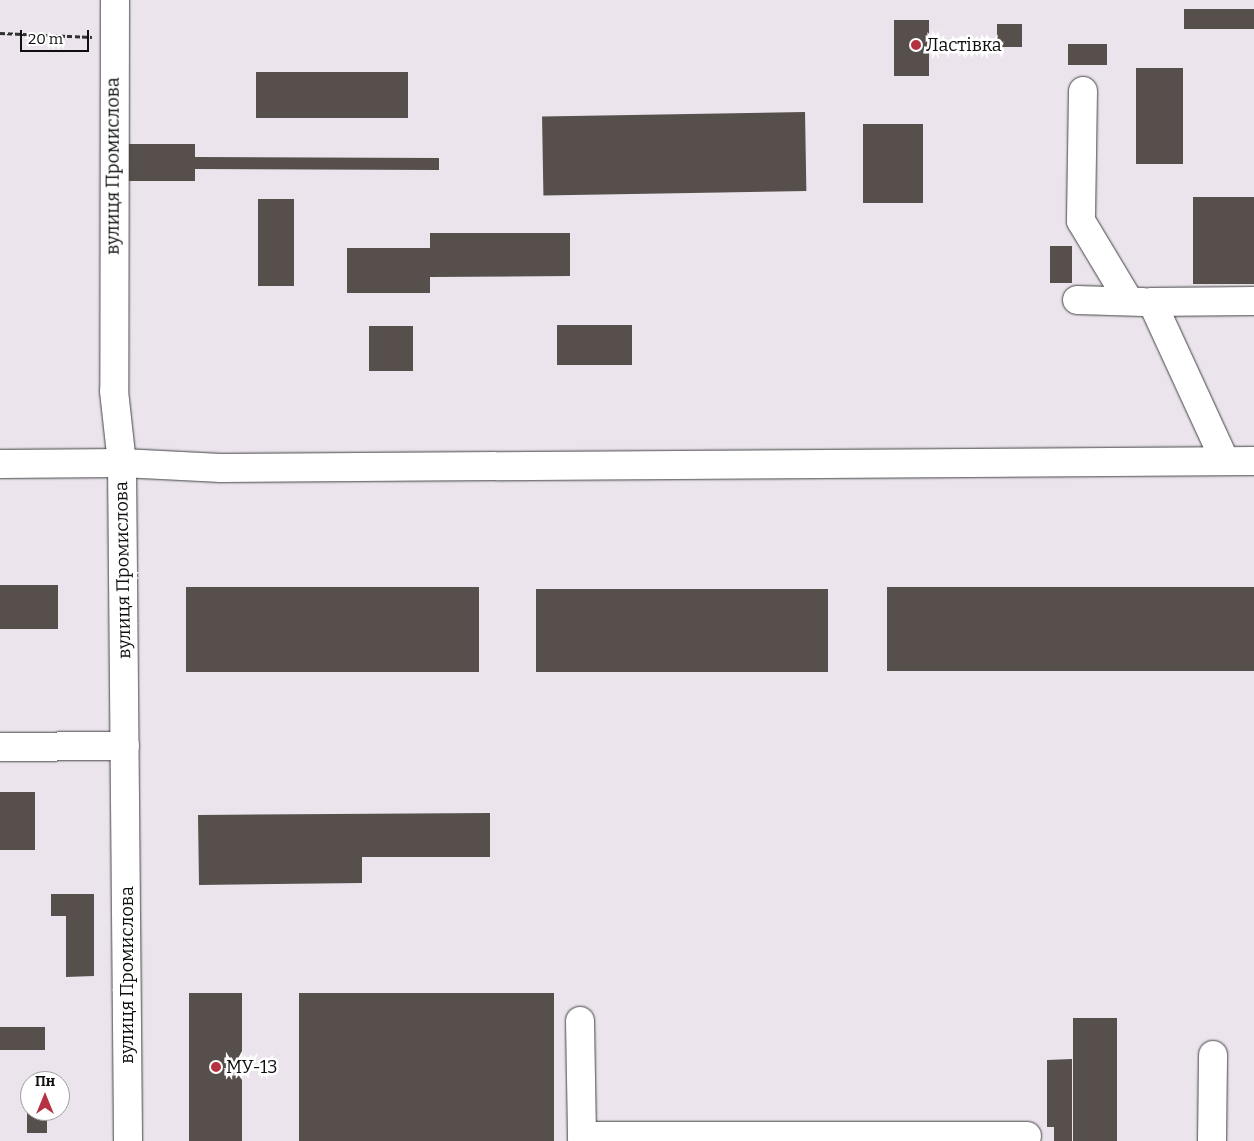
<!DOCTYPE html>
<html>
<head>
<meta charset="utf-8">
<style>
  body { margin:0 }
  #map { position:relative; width:1254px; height:1141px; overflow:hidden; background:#fefbf2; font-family:Bitter,serif }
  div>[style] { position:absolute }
  .industrial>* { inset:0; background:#ebe4ed }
  .building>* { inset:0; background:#574f4c; transform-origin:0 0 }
  .path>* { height:3px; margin-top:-1.5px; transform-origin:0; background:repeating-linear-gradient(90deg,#313131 0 5px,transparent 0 7.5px) }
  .roads { filter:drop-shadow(0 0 1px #424242) drop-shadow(0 0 1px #424242) }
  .minor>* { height:28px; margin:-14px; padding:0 14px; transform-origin:14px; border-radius:14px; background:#fff }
  .dots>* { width:14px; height:14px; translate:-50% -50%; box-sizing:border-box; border:2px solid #fff; border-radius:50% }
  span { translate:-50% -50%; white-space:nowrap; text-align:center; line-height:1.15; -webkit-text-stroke:5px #fff; paint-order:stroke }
  .poi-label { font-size:18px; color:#0f0f0f }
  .left { translate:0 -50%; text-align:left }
  .street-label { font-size:18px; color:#0f0f0f }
  .north { position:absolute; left:20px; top:1071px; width:50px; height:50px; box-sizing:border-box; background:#fff; border:1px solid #9f9f9f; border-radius:50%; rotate:0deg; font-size:14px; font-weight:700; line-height:20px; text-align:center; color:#0f0f0f }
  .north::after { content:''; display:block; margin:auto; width:18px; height:22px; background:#b43242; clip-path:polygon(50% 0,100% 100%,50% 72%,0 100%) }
  .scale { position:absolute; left:20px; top:30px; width:69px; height:22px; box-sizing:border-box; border:2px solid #0f0f0f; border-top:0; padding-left:6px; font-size:15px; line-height:18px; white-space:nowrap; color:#0f0f0f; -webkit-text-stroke:4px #fff; paint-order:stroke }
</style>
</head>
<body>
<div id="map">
  <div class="industrial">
    <div style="clip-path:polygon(evenodd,0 0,1254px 0,1254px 1141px,0 1141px,0 0,30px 1081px,60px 1081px,60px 1111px,30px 1111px,30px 1081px)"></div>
  </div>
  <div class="building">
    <div style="left:1184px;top:9px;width:70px;height:20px"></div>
    <div style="left:894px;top:20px;width:35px;height:56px"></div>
    <div style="left:997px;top:24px;width:25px;height:23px"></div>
    <div style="left:1068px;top:44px;width:39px;height:21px"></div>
    <div style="left:1183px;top:68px;width:96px;height:47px;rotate:90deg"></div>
    <div style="left:256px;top:72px;width:152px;height:46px"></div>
    <div style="left:805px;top:112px;width:79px;height:263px;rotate:89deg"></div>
    <div style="left:863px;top:124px;width:60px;height:79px"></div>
    <div style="clip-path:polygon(124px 144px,195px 144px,195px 157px,439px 158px,439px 170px,195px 169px,195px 181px,123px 181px)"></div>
    <div style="left:1254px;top:197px;width:87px;height:61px;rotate:90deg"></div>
    <div style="left:258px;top:199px;width:36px;height:87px"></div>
    <div style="clip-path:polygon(430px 233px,570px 233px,570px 276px,430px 277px,430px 293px,347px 293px,347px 248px,430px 248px)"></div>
    <div style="left:1050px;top:246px;width:22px;height:37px"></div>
    <div style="left:557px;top:325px;width:75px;height:40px"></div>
    <div style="left:369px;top:326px;width:44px;height:45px"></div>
    <div style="left:0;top:585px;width:58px;height:44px"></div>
    <div style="left:479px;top:587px;width:85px;height:293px;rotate:90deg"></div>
    <div style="left:1254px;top:587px;width:84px;height:367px;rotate:90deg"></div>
    <div style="left:828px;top:589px;width:83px;height:292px;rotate:90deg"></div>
    <div style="left:0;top:792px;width:35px;height:58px"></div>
    <div style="clip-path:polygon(490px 813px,490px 857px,362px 857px,362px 883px,199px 885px,198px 815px)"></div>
    <div style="clip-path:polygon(51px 894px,94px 894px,94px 976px,66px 977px,66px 916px,51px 916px)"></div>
    <div style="left:189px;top:993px;width:53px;height:148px"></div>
    <div style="left:299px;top:993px;width:255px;height:148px"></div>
    <div style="left:1073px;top:1018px;width:44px;height:123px"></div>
    <div style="left:0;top:1027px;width:45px;height:23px"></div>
    <div style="clip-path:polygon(1072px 1059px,1072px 1141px,1054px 1141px,1054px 1127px,1047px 1127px,1047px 1060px)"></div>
    <div style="clip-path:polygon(27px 1084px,30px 1111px,47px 1111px,47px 1133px,27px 1133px)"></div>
  </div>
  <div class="path">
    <div style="left:0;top:33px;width:92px;rotate:2.5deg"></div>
  </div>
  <div class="roads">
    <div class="minor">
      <div style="left:115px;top:0;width:391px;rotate:90.1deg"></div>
      <div style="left:114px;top:391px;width:72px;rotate:83.7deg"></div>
      <div style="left:122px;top:463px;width:678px;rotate:89.49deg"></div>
      <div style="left:1083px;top:91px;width:130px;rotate:90.9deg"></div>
      <div style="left:1081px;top:221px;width:93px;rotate:59deg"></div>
      <div style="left:1077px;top:300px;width:66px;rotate:1.7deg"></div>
      <div style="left:1225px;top:461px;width:175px;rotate:-114.7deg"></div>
      <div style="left:1152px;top:302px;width:102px;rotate:-0.6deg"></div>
      <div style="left:0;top:464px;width:122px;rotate:-0.5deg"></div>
      <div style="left:122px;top:463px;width:99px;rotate:2.9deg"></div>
      <div style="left:221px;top:468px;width:1033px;rotate:-0.39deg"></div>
      <div style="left:0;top:747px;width:125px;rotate:-0.5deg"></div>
      <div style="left:580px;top:1021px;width:120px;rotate:89deg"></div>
      <div style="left:582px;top:1136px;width:445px"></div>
      <div style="left:1212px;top:1141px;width:86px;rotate:-89.3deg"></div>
    </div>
  </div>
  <div class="dots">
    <div style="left:916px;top:45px;background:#b43242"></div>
    <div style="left:216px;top:1067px;background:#b43242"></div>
  </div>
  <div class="poi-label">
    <span class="left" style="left:926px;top:45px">Ластівка</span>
    <span class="left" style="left:226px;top:1067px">МУ-13</span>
  </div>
  <div class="street-label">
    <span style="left:113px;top:166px;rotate:-90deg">вулиця Промислова</span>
    <span style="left:123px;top:570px;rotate:-91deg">вулиця Промислова</span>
    <span style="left:127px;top:975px;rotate:-90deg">вулиця Промислова</span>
  </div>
  <div class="north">Пн</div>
  <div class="scale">20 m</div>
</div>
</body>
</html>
